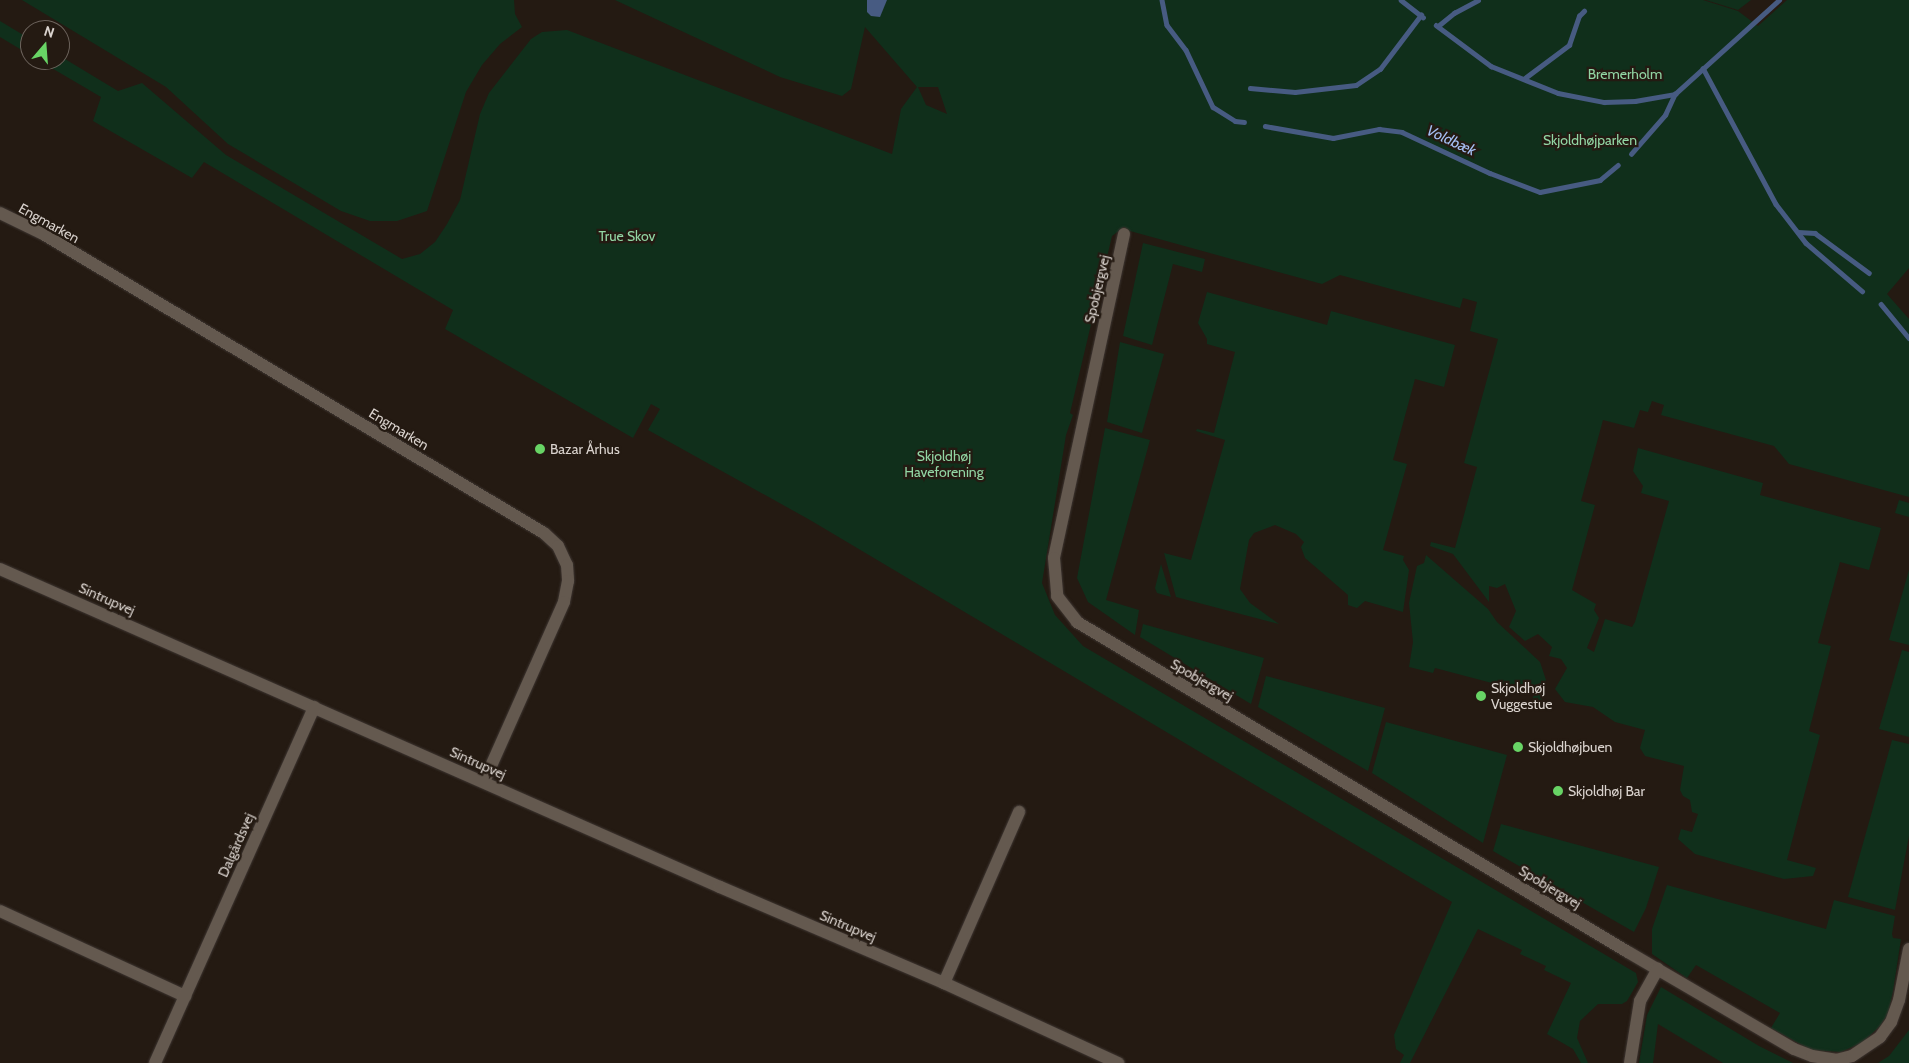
<!DOCTYPE html>
<html>
<head>
<meta charset="utf-8">
<style>
  body { margin:0 }
  #map { position:relative; width:1909px; height:1063px; overflow:hidden; background:#241a12; font-family:Cabin,sans-serif }
  div>[style] { position:absolute }
  .green>* { inset:0; background:#102f1b }
  .water>* { inset:0; background:#475b82 }
  .stream>* { height:4.5px; margin:-2.25px; padding:0 2.25px; transform-origin:2.25px; border-radius:2.25px; background:#475b82 }
  .roads { filter:drop-shadow(0 0 1px #3e3632) drop-shadow(0 0 1px #3e3632) }
  .minor>* { height:12px; margin:-6px; padding:0 6px; transform-origin:6px; border-radius:6px; background:#64594f }
  .dots>* { width:14px; height:14px; translate:-50% -50%; box-sizing:border-box; border:2px solid #241a12; border-radius:50% }
  span { translate:-50% -50%; white-space:nowrap; text-align:center; line-height:1.15; -webkit-text-stroke:4.5px #241a12; paint-order:stroke }
  .park-label { font-size:14px; color:#92d6a4 }
  .street-label { font-size:14px; color:#dad3ce }
  .poi-label { font-size:14px; color:#dad3ce }
  .left { translate:0 -50%; text-align:left }
  .water-label { font-size:15px; color:#a6c0f4; font-style:italic }
  .north { position:absolute; left:20px; top:20px; width:50px; height:50px; box-sizing:border-box; background:#241a12; border:1px solid #6d645d; border-radius:50%; rotate:18deg; font-size:14px; font-weight:700; line-height:20px; text-align:center; color:#dad3ce }
  .north::after { content:''; display:block; margin:auto; width:18px; height:22px; background:#68d465; clip-path:polygon(50% 0,100% 100%,50% 72%,0 100%) }
</style>
</head>
<body>
<div id="map">
  <div class="green">
    <div style="clip-path:polygon(22px 0,514px 0,515px 14px,522px 27px,500px 44px,482px 65px,466px 92px,427px 211px,397px 221px,370px 221px,341px 211px,228px 144px,166px 87px)"></div>
    <div style="clip-path:polygon(evenodd,615px 0,1703px 0,1738px 11px,1758px 26px,1787px 0,1909px 0,1909px 268px,1887px 294px,1909px 319px,1909px 497px,1789px 464px,1774px 446px,1661px 415px,1664px 405px,1652px 401px,1648px 412px,1640px 410px,1634px 428px,1603px 420px,1581px 501px,1595px 505px,1572px 590px,1596px 604px,1594px 610px,1599px 618px,1587px 648px,1594px 652px,1605px 619px,1632px 627px,1635px 622px,1669px 501px,1641px 493px,1643px 486px,1633px 471px,1638px 448px,1763px 483px,1760px 495px,1881px 528px,1869px 570px,1840px 562px,1818px 643px,1831px 646px,1809px 731px,1820px 735px,1787px 860px,1816px 868px,1813px 876px,1784px 879px,1695px 854px,1678px 839px,1681px 829px,1692px 832px,1698px 814px,1692px 812px,1690px 800px,1683px 796px,1680px 790px,1684px 766px,1645px 756px,1640px 748px,1645px 730px,1615px 722px,1593px 707px,1565px 702px,1555px 689px,1567px 668px,1561px 659px,1549px 656px,1552px 647px,1538px 634px,1525px 641px,1509px 627px,1516px 611px,1505px 584px,1497px 588px,1489px 586px,1489px 602px,1453px 554px,1430px 546px,1431px 542px,1455px 548px,1477px 467px,1464px 463px,1498px 339px,1470px 331px,1477px 302px,1463px 298px,1460px 308px,1340px 275px,1322px 284px,1130px 231px,1124px 227px,1112px 236px,1070px 413px,1073px 415px,1066px 435px,1042px 583px,1055px 615px,1083px 646px,1636px 973px,1638px 982px,1627px 1001px,1622px 1004px,1598px 1004px,1580px 1021px,1577px 1038px,1588px 1063px,1581px 1063px,1573px 1049px,1547px 1034px,1571px 983px,1544px 970px,1546px 966px,1520px 954px,1522px 950px,1478px 929px,1410px 1063px,1400px 1063px,1404px 1055px,1396px 1049px,1394px 1035px,1452px 902px,810px 520px,648px 430px,660px 409px,651px 404px,633px 438px,445px 329px,453px 310px,204px 162px,192px 178px,93px 121px,101px 97px,38px 60px,60px 60px,60px 56px,118px 91px,142px 83px,226px 155px,402px 259px,420px 254px,435px 242px,447px 224px,460px 200px,480px 114px,489px 93px,531px 39px,542px 32px,567px 30px,892px 154px,901px 109px,917px 87px,865px 27px,851px 89px,842px 96px,780px 77px,615px 0,918px 87px,938px 87px,947px 114px,926px 105px,918px 87px)"></div>
    <div style="clip-path:polygon(1706px 0,1751px 0,1738px 10px)"></div>
    <div style="clip-path:polygon(0 21px,30px 39px,30px 55px,0 37px)"></div>
    <div style="clip-path:polygon(1143px 243px,1205px 259px,1202px 272px,1173px 264px,1152px 345px,1123px 336px)"></div>
    <div style="clip-path:polygon(1207px 292px,1327px 325px,1331px 311px,1455px 345px,1444px 387px,1415px 379px,1393px 460px,1407px 464px,1383px 550px,1404px 556px,1403px 560px,1409px 570px,1403px 612px,1365px 601px,1357px 608px,1348px 605px,1348px 595px,1305px 558px,1301px 547px,1304px 542px,1296px 534px,1275px 525px,1254px 533px,1249px 540px,1240px 589px,1250px 603px,1279px 624px,1176px 597px,1164px 553px,1191px 560px,1225px 440px,1196px 431px,1197px 429px,1214px 433px,1235px 352px,1207px 344px,1207px 339px,1198px 323px)"></div>
    <div style="clip-path:polygon(1120px 342px,1164px 354px,1142px 433px,1107px 422px)"></div>
    <div style="clip-path:polygon(1105px 428px,1150px 440px,1106px 600px,1139px 610px,1135px 635px,1088px 602px,1077px 578px)"></div>
    <div style="clip-path:polygon(1899px 500px,1909px 503px,1909px 517px,1895px 513px)"></div>
    <div style="clip-path:polygon(1426px 555px,1488px 609px,1497px 622px,1540px 662px,1546px 680px,1541px 703px,1532px 701px,1534px 694px,1435px 668px,1433px 673px,1409px 667px,1413px 642px,1409px 603px,1417px 566px,1424px 563px)"></div>
    <div style="clip-path:polygon(1161px 564px,1171px 597px,1157px 593px,1155px 588px)"></div>
    <div style="clip-path:polygon(1909px 570px,1909px 645px,1889px 640px)"></div>
    <div style="clip-path:polygon(1143px 624px,1264px 658px,1251px 704px,1140px 637px)"></div>
    <div style="clip-path:polygon(1902px 650px,1909px 652px,1909px 737px,1879px 729px)"></div>
    <div style="clip-path:polygon(1266px 676px,1385px 708px,1368px 771px,1258px 707px)"></div>
    <div style="clip-path:polygon(1386px 722px,1507px 755px,1483px 843px,1372px 773px)"></div>
    <div style="clip-path:polygon(1892px 740px,1909px 744px,1909px 836px,1895px 910px,1848px 897px)"></div>
    <div style="clip-path:polygon(1501px 824px,1659px 867px,1646px 908px,1634px 932px,1493px 851px)"></div>
    <div style="clip-path:polygon(1667px 885px,1826px 929px,1834px 900px,1895px 916px,1892px 934px,1893px 938px,1901px 939px,1893px 991px,1888px 1014px,1880px 1026px,1863px 1042px,1841px 1052px,1811px 1050px,1771px 1028px,1780px 1013px,1696px 965px,1687px 978px,1652px 954px,1652px 929px)"></div>
    <div style="clip-path:polygon(1661px 987px,1759px 1046px,1793px 1063px,1723px 1063px,1658px 1024px,1653px 1063px,1639px 1063px,1647px 1015px)"></div>
    <div style="clip-path:polygon(1909px 1030px,1909px 1063px,1878px 1063px,1889px 1056px)"></div>
  </div>
  <div class="water">
    <div style="clip-path:polygon(867px 0,887px 0,880px 17px,871px 16px,867px 12px)"></div>
  </div>
  <div class="stream">
    <div style="left:1162px;top:0;width:25px;rotate:79deg"></div>
    <div style="left:1167px;top:25px;width:31px;rotate:53deg"></div>
    <div style="left:1186px;top:50px;width:63px;rotate:64.7deg"></div>
    <div style="left:1213px;top:107px;width:26px;rotate:32deg"></div>
    <div style="left:1235px;top:121px;width:9px;rotate:6deg"></div>
    <div style="left:1401px;top:0;width:28px;rotate:38deg"></div>
    <div style="left:1436px;top:25px;width:69px;rotate:36.7deg"></div>
    <div style="left:1491px;top:66px;width:72px;rotate:21.9deg"></div>
    <div style="left:1558px;top:93px;width:47px;rotate:11.1deg"></div>
    <div style="left:1604px;top:102px;width:31px;rotate:-2deg"></div>
    <div style="left:1635px;top:101px;width:41px;rotate:-9.9deg"></div>
    <div style="left:1438px;top:26px;width:21px;rotate:-39deg"></div>
    <div style="left:1454px;top:13px;width:27px;rotate:-28deg"></div>
    <div style="left:1703px;top:68px;width:154px;rotate:61.8deg"></div>
    <div style="left:1776px;top:204px;width:49px;rotate:52.4deg"></div>
    <div style="left:1806px;top:243px;width:74px;rotate:40.6deg"></div>
    <div style="left:1525px;top:78px;width:55px;rotate:-36.9deg"></div>
    <div style="left:1569px;top:45px;width:31px;rotate:-71deg"></div>
    <div style="left:1579px;top:16px;width:7px;rotate:-45deg"></div>
    <div style="left:1250px;top:88px;width:45px;rotate:5.1deg"></div>
    <div style="left:1295px;top:92px;width:61px;rotate:-6.5deg"></div>
    <div style="left:1356px;top:85px;width:29px;rotate:-34deg"></div>
    <div style="left:1380px;top:69px;width:68px;rotate:-52.8deg"></div>
    <div style="left:1265px;top:126px;width:69px;rotate:10deg"></div>
    <div style="left:1333px;top:138px;width:47px;rotate:-11.1deg"></div>
    <div style="left:1379px;top:129px;width:23px;rotate:7deg"></div>
    <div style="left:1402px;top:132px;width:97px;rotate:25deg"></div>
    <div style="left:1490px;top:173px;width:53px;rotate:20.8deg"></div>
    <div style="left:1540px;top:192px;width:61px;rotate:-11.3deg"></div>
    <div style="left:1600px;top:180px;width:23px;rotate:-40deg"></div>
    <div style="left:1631px;top:154px;width:52px;rotate:-48.9deg"></div>
    <div style="left:1665px;top:115px;width:23px;rotate:-65deg"></div>
    <div style="left:1675px;top:94px;width:140px;rotate:-42.1deg"></div>
    <div style="left:1798px;top:232px;width:17px;rotate:3deg"></div>
    <div style="left:1815px;top:233px;width:67px;rotate:36.5deg"></div>
    <div style="left:1881px;top:304px;width:44px;rotate:50.5deg"></div>
  </div>
  <div class="roads">
    <div class="minor">
      <div style="left:0;top:213px;width:48px;rotate:26deg"></div>
      <div style="left:43px;top:234px;width:583px;rotate:30.83deg"></div>
      <div style="left:544px;top:533px;width:19px;rotate:43deg"></div>
      <div style="left:558px;top:546px;width:21px;rotate:65deg"></div>
      <div style="left:567px;top:565px;width:16px;rotate:86deg"></div>
      <div style="left:568px;top:581px;width:21px;rotate:101deg"></div>
      <div style="left:564px;top:602px;width:197px;rotate:114deg"></div>
      <div style="left:1124px;top:234px;width:331px;rotate:102.2deg"></div>
      <div style="left:1054px;top:558px;width:38px;rotate:85deg"></div>
      <div style="left:1057px;top:596px;width:33px;rotate:52deg"></div>
      <div style="left:1077px;top:622px;width:642px;rotate:30.92deg"></div>
      <div style="left:1628px;top:952px;width:192px;rotate:30.3deg"></div>
      <div style="left:1794px;top:1049px;width:19px;rotate:21deg"></div>
      <div style="left:1812px;top:1056px;width:24px;rotate:9deg"></div>
      <div style="left:1836px;top:1060px;width:16px;rotate:-14deg"></div>
      <div style="left:1852px;top:1056px;width:34px;rotate:-34deg"></div>
      <div style="left:1880px;top:1037px;width:19px;rotate:-54deg"></div>
      <div style="left:1891px;top:1022px;width:23px;rotate:-70deg"></div>
      <div style="left:1899px;top:1000px;width:52px;rotate:-78.9deg"></div>
      <div style="left:0;top:569px;width:787px;rotate:23.83deg"></div>
      <div style="left:720px;top:887px;width:244px;rotate:23.2deg"></div>
      <div style="left:944px;top:983px;width:192px;rotate:24.7deg"></div>
      <div style="left:0;top:911px;width:204px;rotate:24.7deg"></div>
      <div style="left:944px;top:983px;width:187px;rotate:-66.3deg"></div>
      <div style="left:155px;top:1063px;width:390px;rotate:-65.9deg"></div>
      <div style="left:1630px;top:1063px;width:63px;rotate:-80.8deg"></div>
      <div style="left:1640px;top:1001px;width:37px;rotate:-61deg"></div>
    </div>
  </div>
  <div class="dots">
    <div style="left:540px;top:449px;background:#68d465"></div>
    <div style="left:1481px;top:696px;background:#68d465"></div>
    <div style="left:1518px;top:747px;background:#68d465"></div>
    <div style="left:1558px;top:791px;background:#68d465"></div>
  </div>
  <div class="park-label">
    <span style="left:1625px;top:74px">Bremerholm</span>
    <span style="left:1590px;top:140px">Skjoldhøjparken</span>
    <span style="left:627px;top:236px">True Skov</span>
    <span style="left:944px;top:464px">Skjoldhøj<br>Haveforening</span>
  </div>
  <div class="street-label">
    <span style="left:49px;top:223px;rotate:29deg">Engmarken</span>
    <span style="left:1097px;top:289px;rotate:-77deg">Spobjergvej</span>
    <span style="left:399px;top:429px;rotate:31deg">Engmarken</span>
    <span style="left:107px;top:599px;rotate:24deg">Sintrupvej</span>
    <span style="left:1202px;top:680px;rotate:30deg">Spobjergvej</span>
    <span style="left:478px;top:763px;rotate:24deg">Sintrupvej</span>
    <span style="left:236px;top:845px;rotate:-66deg">Dalgårdsvej</span>
    <span style="left:1550px;top:887px;rotate:31deg">Spobjergvej</span>
    <span style="left:848px;top:926px;rotate:23deg">Sintrupvej</span>
  </div>
  <div class="poi-label">
    <span class="left" style="left:550px;top:449px">Bazar Århus</span>
    <span class="left" style="left:1491px;top:696px">Skjoldhøj<br>Vuggestue</span>
    <span class="left" style="left:1528px;top:747px">Skjoldhøjbuen</span>
    <span class="left" style="left:1568px;top:791px">Skjoldhøj Bar</span>
  </div>
  <div class="water-label">
    <span style="left:1451px;top:141px;rotate:25deg">Voldbæk</span>
  </div>
  <div class="north">N</div>
</div>
</body>
</html>
